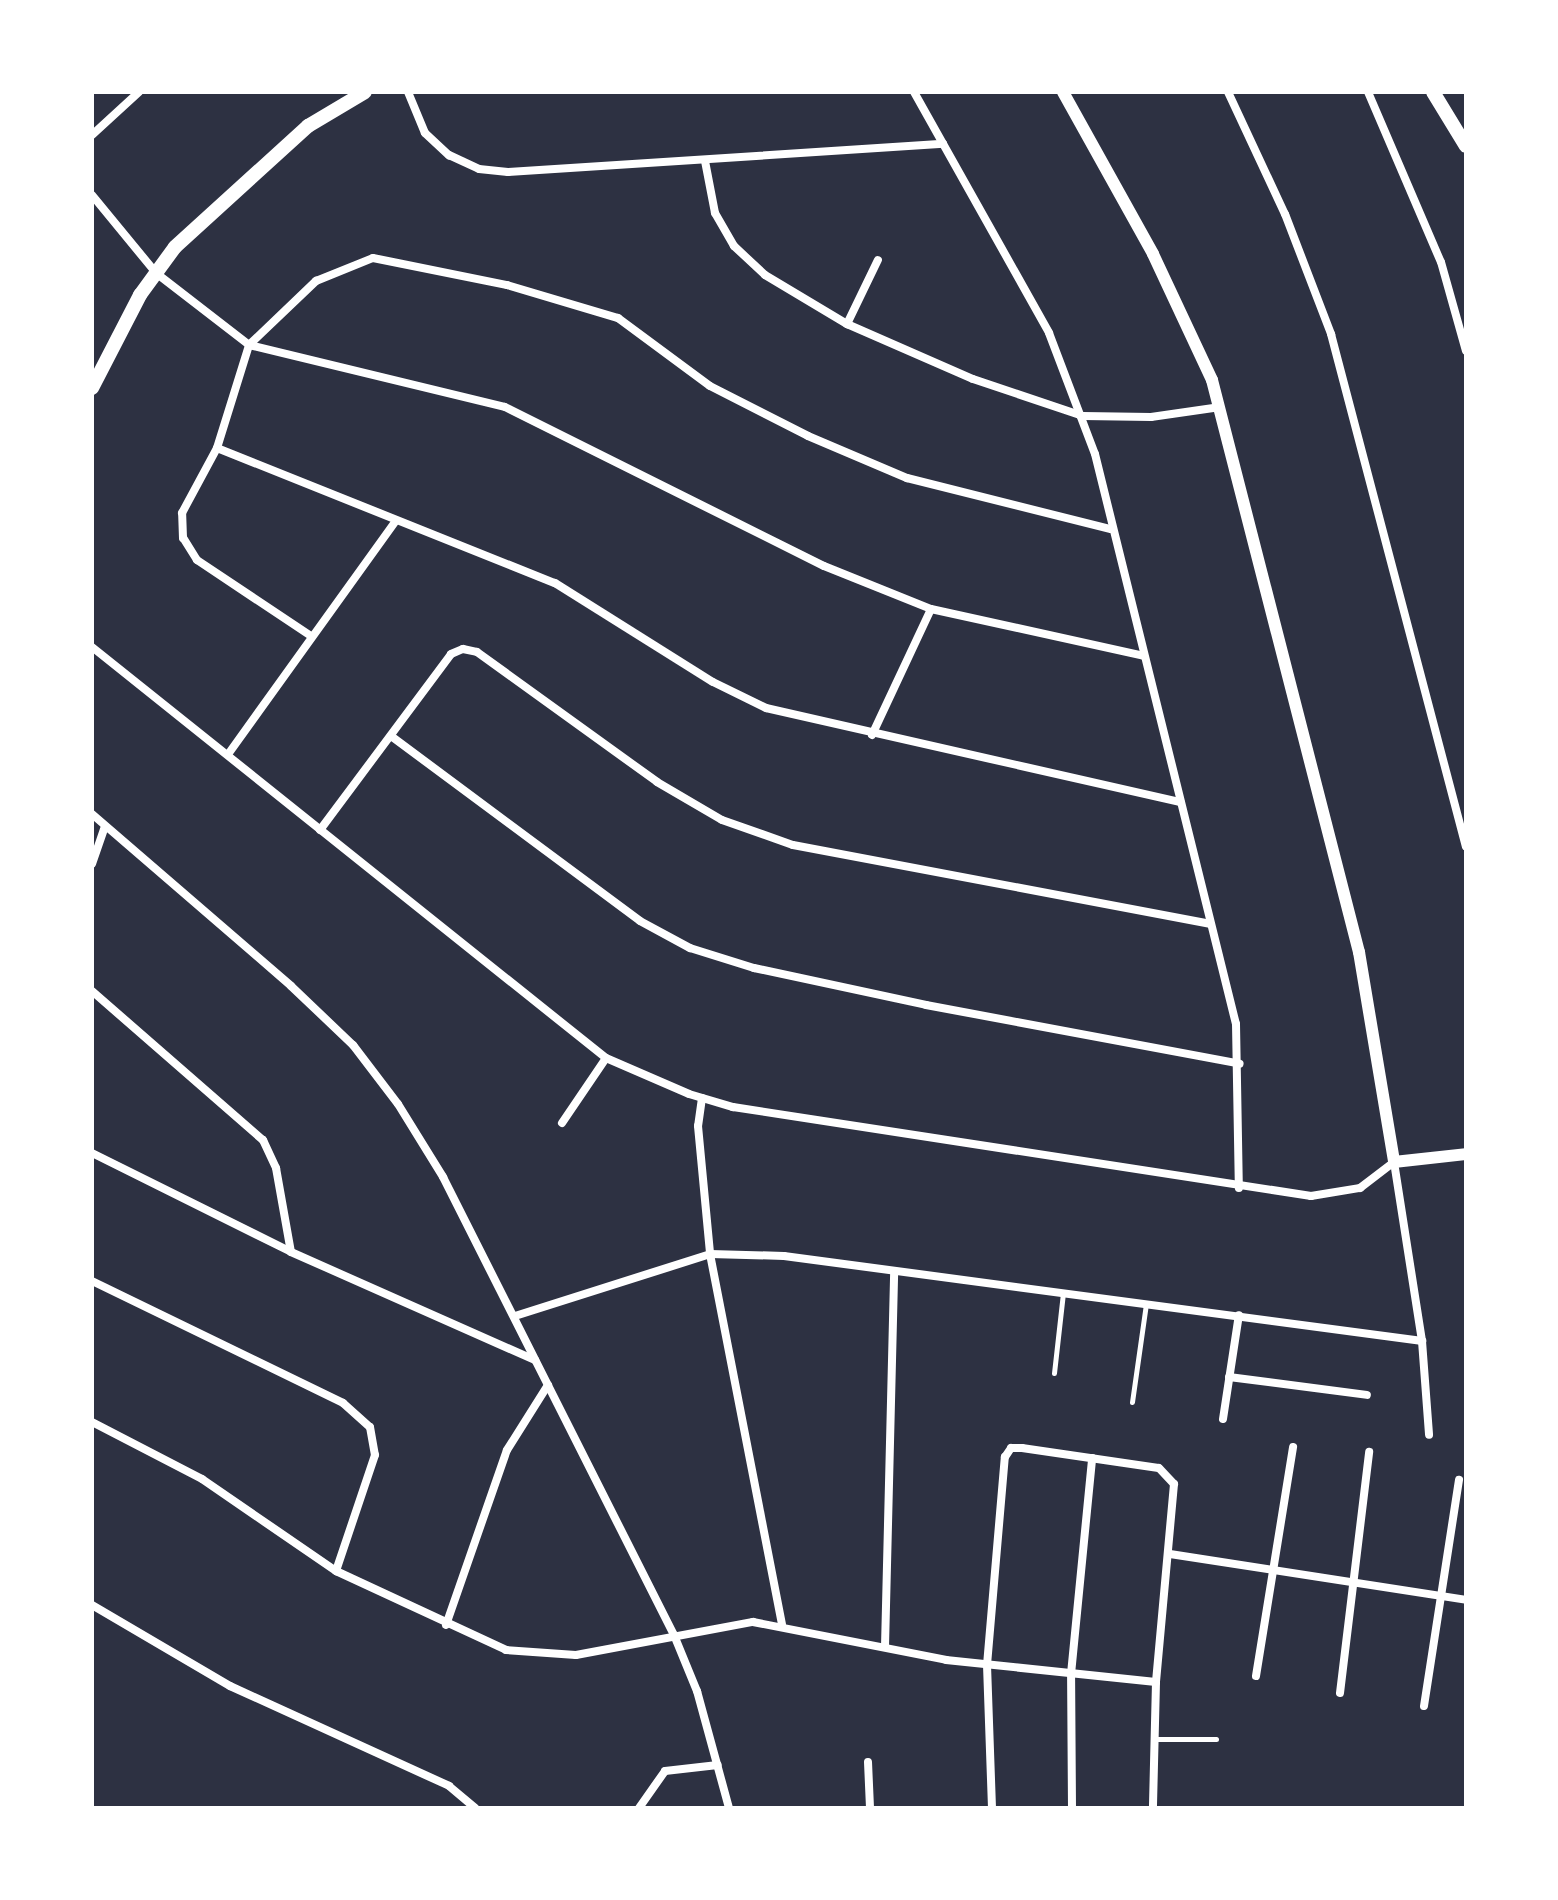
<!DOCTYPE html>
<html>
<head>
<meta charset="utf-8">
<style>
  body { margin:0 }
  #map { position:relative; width:1558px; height:1900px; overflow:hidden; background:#2d3142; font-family:Ubuntu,sans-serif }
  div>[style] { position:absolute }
  .service>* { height:5px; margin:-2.5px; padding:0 2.5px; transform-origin:2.5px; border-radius:2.5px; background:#fff }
  .minor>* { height:8px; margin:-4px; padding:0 4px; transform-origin:4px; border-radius:4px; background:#fff }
  .tertiary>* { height:12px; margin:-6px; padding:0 6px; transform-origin:6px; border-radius:6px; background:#fff }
  .secondary>* { height:14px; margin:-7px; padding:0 7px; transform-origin:7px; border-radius:7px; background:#fff }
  span { translate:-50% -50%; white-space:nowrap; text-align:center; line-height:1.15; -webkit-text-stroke:8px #fff; paint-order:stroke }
  .frame { position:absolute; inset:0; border:94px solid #fff; pointer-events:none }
</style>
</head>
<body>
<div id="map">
  <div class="service">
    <div style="left:1054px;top:1373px;width:81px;rotate:-83.6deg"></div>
    <div style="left:1132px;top:1402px;width:99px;rotate:-81.9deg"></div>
    <div style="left:1155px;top:1739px;width:61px"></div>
  </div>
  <div class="minor">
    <div style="left:408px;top:92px;width:44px;rotate:67.5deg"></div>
    <div style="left:425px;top:133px;width:33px;rotate:43deg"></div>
    <div style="left:449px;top:155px;width:33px;rotate:25deg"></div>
    <div style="left:479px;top:169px;width:29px;rotate:6deg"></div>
    <div style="left:508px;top:172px;width:436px;rotate:-3.7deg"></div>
    <div style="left:914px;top:92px;width:276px;rotate:60.7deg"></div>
    <div style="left:1049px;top:333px;width:129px;rotate:69.2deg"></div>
    <div style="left:1095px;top:454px;width:587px;rotate:76.11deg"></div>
    <div style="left:1236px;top:1024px;width:164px;rotate:89deg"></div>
    <div style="left:1228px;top:92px;width:135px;rotate:65deg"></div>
    <div style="left:1285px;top:214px;width:129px;rotate:69deg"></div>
    <div style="left:1331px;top:334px;width:530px;rotate:75.26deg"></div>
    <div style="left:1368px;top:92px;width:185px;rotate:66.8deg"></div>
    <div style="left:1441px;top:262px;width:92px;rotate:74.3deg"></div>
    <div style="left:92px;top:135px;width:64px;rotate:-42.5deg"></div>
    <div style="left:705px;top:161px;width:53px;rotate:79.1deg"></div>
    <div style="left:715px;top:213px;width:38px;rotate:60deg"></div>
    <div style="left:734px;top:246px;width:42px;rotate:43.1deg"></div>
    <div style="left:765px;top:275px;width:96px;rotate:30.9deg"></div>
    <div style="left:847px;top:324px;width:137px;rotate:23.6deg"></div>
    <div style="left:973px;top:379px;width:116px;rotate:18.6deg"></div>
    <div style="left:1083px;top:416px;width:68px;rotate:0.8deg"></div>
    <div style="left:1151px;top:417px;width:70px;rotate:-8.2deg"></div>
    <div style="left:92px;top:195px;width:101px;rotate:50.6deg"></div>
    <div style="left:156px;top:273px;width:118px;rotate:37.7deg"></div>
    <div style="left:249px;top:345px;width:263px;rotate:13.6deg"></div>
    <div style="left:505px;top:407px;width:356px;rotate:26.5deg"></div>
    <div style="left:824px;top:566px;width:115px;rotate:21.9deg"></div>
    <div style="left:931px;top:609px;width:218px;rotate:12.4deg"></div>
    <div style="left:847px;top:324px;width:71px;rotate:-64.2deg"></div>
    <div style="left:217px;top:448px;width:364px;rotate:21.8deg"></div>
    <div style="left:555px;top:583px;width:186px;rotate:32.1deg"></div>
    <div style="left:713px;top:682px;width:59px;rotate:26.1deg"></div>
    <div style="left:766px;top:708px;width:425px;rotate:12.8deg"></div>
    <div style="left:311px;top:636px;width:137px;rotate:-146.3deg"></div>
    <div style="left:197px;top:560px;width:26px;rotate:-122deg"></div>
    <div style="left:183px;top:538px;width:25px;rotate:-92deg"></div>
    <div style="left:182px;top:513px;width:74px;rotate:-61.7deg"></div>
    <div style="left:217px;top:448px;width:108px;rotate:-72.7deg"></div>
    <div style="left:249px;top:345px;width:93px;rotate:-43.7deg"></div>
    <div style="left:316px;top:281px;width:61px;rotate:-22deg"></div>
    <div style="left:373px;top:258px;width:137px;rotate:11.4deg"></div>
    <div style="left:507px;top:285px;width:116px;rotate:16.6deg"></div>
    <div style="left:618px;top:318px;width:114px;rotate:36.5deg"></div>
    <div style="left:710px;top:386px;width:110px;rotate:27deg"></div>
    <div style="left:808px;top:436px;width:108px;rotate:23deg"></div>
    <div style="left:907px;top:478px;width:209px;rotate:14.1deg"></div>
    <div style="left:92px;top:647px;width:658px;rotate:38.65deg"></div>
    <div style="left:606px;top:1058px;width:90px;rotate:23.4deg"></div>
    <div style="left:689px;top:1094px;width:46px;rotate:16.5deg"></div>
    <div style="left:733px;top:1107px;width:585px;rotate:8.75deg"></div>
    <div style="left:1311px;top:1196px;width:50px;rotate:-9.3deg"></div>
    <div style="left:1360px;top:1188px;width:43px;rotate:-37.4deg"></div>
    <div style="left:1394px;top:1162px;width:181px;rotate:81.1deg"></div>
    <div style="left:1422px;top:1341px;width:94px;rotate:85.7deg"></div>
    <div style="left:872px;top:735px;width:139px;rotate:-64.9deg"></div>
    <div style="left:391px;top:736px;width:310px;rotate:36.6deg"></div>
    <div style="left:640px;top:921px;width:57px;rotate:28.4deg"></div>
    <div style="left:690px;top:948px;width:67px;rotate:17.4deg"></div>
    <div style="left:754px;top:968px;width:176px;rotate:12.1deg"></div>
    <div style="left:926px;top:1005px;width:319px;rotate:10.6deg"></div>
    <div style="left:229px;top:753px;width:286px;rotate:-54.3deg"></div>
    <div style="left:92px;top:814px;width:263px;rotate:40.8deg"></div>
    <div style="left:291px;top:986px;width:86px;rotate:43.6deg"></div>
    <div style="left:353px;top:1045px;width:74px;rotate:52.7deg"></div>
    <div style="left:398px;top:1104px;width:86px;rotate:58.3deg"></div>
    <div style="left:443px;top:1177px;width:513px;rotate:63.24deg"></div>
    <div style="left:674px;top:1635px;width:61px;rotate:67.7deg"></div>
    <div style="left:697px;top:1691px;width:121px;rotate:74.7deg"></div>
    <div style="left:320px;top:830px;width:219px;rotate:-53.3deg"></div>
    <div style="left:451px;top:654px;width:13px;rotate:-23deg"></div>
    <div style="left:463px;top:649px;width:14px;rotate:12deg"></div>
    <div style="left:477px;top:652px;width:222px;rotate:35.8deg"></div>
    <div style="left:657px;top:782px;width:75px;rotate:30.3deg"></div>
    <div style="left:722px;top:820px;width:75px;rotate:19.4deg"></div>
    <div style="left:793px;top:845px;width:424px;rotate:10.7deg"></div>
    <div style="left:92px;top:864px;width:39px;rotate:-71deg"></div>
    <div style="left:92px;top:991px;width:227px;rotate:41.1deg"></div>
    <div style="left:263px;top:1140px;width:31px;rotate:65deg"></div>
    <div style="left:276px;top:1168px;width:85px;rotate:79.9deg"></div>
    <div style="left:702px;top:1098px;width:28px;rotate:98deg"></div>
    <div style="left:698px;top:1126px;width:129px;rotate:84.6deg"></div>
    <div style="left:710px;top:1254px;width:377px;rotate:79deg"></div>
    <div style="left:562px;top:1123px;width:78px;rotate:-55.9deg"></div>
    <div style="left:92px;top:1153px;width:222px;rotate:26.4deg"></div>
    <div style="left:291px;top:1252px;width:267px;rotate:23.9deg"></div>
    <div style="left:92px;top:1281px;width:279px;rotate:25.9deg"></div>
    <div style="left:343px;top:1403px;width:36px;rotate:42deg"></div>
    <div style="left:370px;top:1427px;width:28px;rotate:80deg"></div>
    <div style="left:375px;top:1455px;width:122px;rotate:108.6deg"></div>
    <div style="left:515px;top:1316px;width:205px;rotate:-17.6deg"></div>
    <div style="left:710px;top:1254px;width:74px;rotate:1.5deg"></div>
    <div style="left:784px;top:1256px;width:644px;rotate:7.59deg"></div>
    <div style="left:1229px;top:1377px;width:139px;rotate:7.4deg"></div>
    <div style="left:1223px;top:1419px;width:105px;rotate:-81.3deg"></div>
    <div style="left:92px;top:1422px;width:124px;rotate:27.4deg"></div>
    <div style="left:202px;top:1479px;width:163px;rotate:34.5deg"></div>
    <div style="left:336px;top:1571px;width:187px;rotate:24.9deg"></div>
    <div style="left:506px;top:1650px;width:70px;rotate:4.1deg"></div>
    <div style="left:576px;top:1655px;width:180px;rotate:-10.6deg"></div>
    <div style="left:753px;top:1622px;width:197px;rotate:11.1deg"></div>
    <div style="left:946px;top:1660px;width:211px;rotate:6deg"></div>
    <div style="left:1170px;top:1554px;width:300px;rotate:8.8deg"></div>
    <div style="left:92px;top:1605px;width:160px;rotate:30.4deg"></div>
    <div style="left:230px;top:1686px;width:241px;rotate:24.5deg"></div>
    <div style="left:449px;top:1786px;width:34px;rotate:40deg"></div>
    <div style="left:446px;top:1625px;width:185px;rotate:-70.8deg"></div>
    <div style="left:507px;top:1450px;width:77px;rotate:-57.8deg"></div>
    <div style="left:885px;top:1647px;width:375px;rotate:-88.6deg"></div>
    <div style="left:1256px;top:1676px;width:232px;rotate:-80.8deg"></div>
    <div style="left:1340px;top:1693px;width:243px;rotate:-83.1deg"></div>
    <div style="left:1424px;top:1706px;width:229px;rotate:-81.2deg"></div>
    <div style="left:868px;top:1762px;width:46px;rotate:87.5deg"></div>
    <div style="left:639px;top:1808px;width:45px;rotate:-54.9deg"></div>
    <div style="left:665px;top:1771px;width:53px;rotate:-6.5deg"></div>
    <div style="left:992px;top:1808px;width:143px;rotate:-92deg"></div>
    <div style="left:987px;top:1665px;width:209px;rotate:-85.1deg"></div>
    <div style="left:1005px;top:1457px;width:11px;rotate:-56deg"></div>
    <div style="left:1011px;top:1448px;width:11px"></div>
    <div style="left:1022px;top:1448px;width:138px;rotate:8.3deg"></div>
    <div style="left:1159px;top:1468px;width:22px;rotate:47deg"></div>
    <div style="left:1174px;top:1484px;width:199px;rotate:95.2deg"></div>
    <div style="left:1156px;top:1682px;width:126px;rotate:91.4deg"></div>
    <div style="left:1072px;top:1808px;width:134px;rotate:-90.4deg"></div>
    <div style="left:1071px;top:1674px;width:217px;rotate:-84.4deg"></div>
  </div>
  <div class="tertiary">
    <div style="left:1063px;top:92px;width:185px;rotate:60.9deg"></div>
    <div style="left:1153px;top:254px;width:139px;rotate:64.9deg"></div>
    <div style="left:1212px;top:380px;width:591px;rotate:75.59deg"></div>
    <div style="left:1359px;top:952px;width:213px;rotate:80.5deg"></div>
    <div style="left:1394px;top:1162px;width:72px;rotate:-6.3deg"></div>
  </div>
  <div class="secondary">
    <div style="left:1433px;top:92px;width:63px;rotate:58.6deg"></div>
    <div style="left:92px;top:388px;width:105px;rotate:-62.7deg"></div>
    <div style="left:140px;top:295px;width:59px;rotate:-53.9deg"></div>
    <div style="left:175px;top:247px;width:180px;rotate:-42.3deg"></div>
    <div style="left:308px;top:126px;width:66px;rotate:-30.8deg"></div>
  </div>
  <div class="frame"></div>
</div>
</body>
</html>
